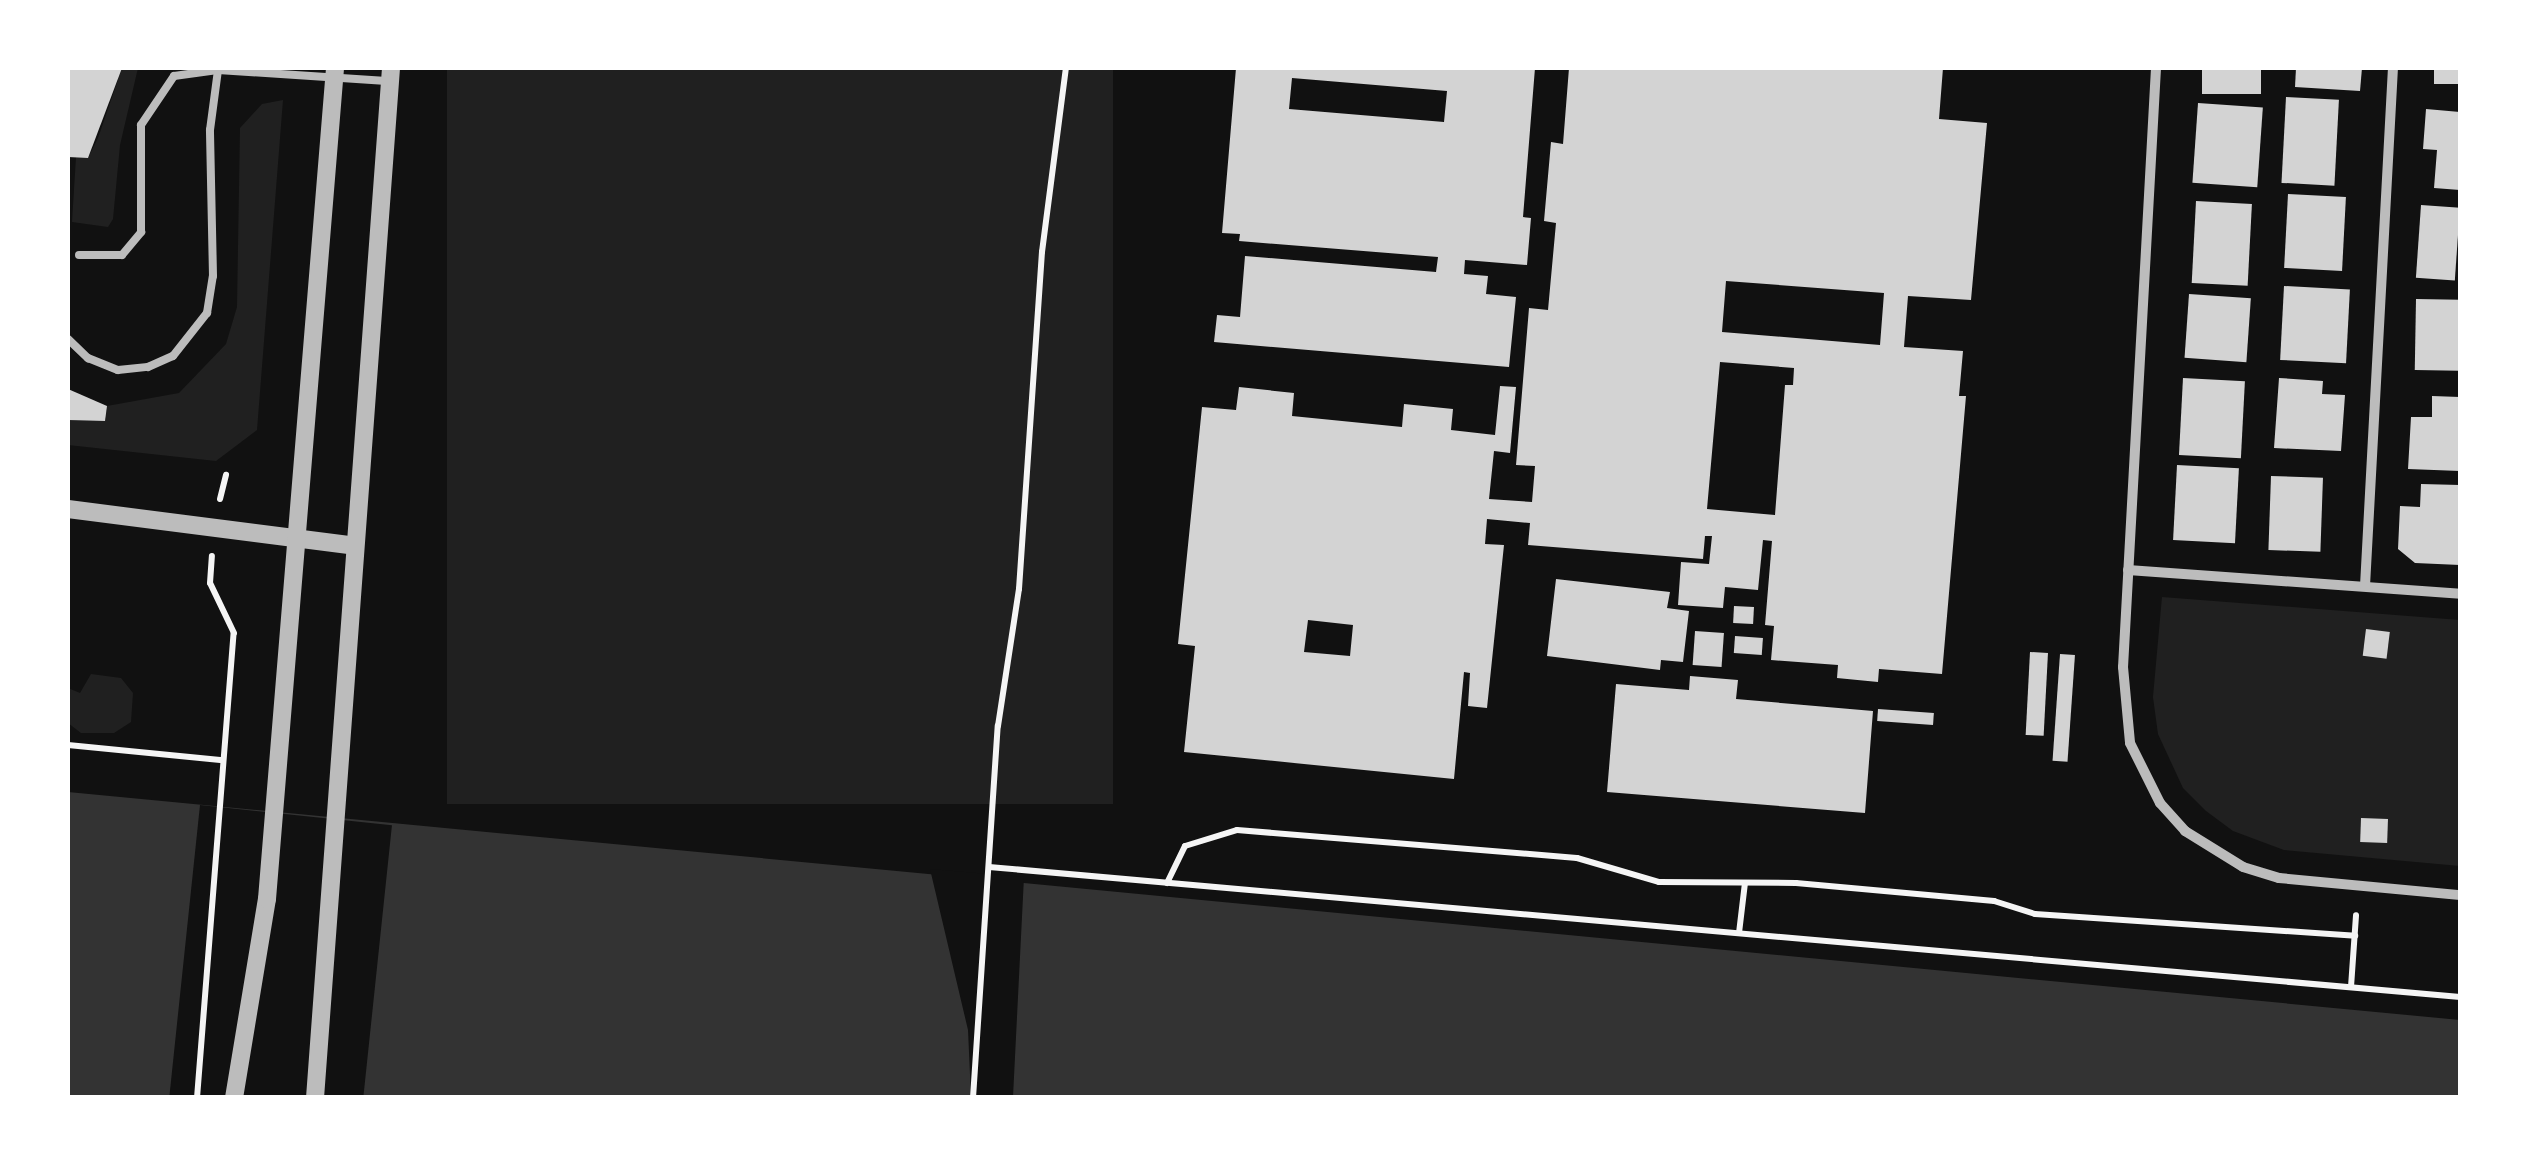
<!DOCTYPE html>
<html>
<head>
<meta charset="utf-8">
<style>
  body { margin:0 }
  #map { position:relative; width:2528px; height:1165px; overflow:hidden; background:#111; font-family:Karla,sans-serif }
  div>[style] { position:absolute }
  .green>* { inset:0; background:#202020; transform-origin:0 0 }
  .water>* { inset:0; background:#333 }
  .pier>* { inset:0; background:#111; transform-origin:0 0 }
  .building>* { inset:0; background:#d3d3d3; transform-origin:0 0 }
  .path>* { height:6px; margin:-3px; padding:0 3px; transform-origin:3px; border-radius:3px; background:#f5f5f5 }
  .service>* { height:8px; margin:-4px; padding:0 4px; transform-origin:4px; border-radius:4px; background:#bcbcbc }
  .minor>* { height:10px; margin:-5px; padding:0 5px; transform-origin:5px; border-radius:5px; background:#bcbcbc }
  .tertiary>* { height:18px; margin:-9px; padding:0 9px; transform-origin:9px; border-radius:9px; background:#bcbcbc }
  span { translate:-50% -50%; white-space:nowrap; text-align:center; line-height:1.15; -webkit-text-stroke:10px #fff; paint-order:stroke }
  .frame { position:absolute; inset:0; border:70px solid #fff; pointer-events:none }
</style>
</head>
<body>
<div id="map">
  <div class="green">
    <div style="clip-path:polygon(122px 68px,138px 68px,120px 145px,113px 219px,108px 227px,72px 222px,76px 157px,88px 158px,98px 138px)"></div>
    <div style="left:447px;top:68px;width:666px;height:736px"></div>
    <div style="clip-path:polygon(283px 100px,257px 430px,216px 461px,68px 445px,68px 420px,105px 421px,107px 406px,179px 393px,226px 344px,237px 307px,240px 128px,262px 104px)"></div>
    <div style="clip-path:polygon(2162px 597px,2460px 620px,2460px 866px,2284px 850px,2233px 831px,2206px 811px,2183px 788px,2158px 734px,2153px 697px)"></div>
    <div style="clip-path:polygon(91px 674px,121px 678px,133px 693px,131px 722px,114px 733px,81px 733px,68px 723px,68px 688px,80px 693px)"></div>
  </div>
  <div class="water">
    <div style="clip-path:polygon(68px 792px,2460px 1020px,2460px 1097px,68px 1097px)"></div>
  </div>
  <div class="pier">
    <div style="left:200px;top:805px;width:193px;height:293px;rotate:6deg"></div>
    <div style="clip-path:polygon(930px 869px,1024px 877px,1013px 1097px,971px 1097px,968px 1030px)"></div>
  </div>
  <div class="building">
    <div style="clip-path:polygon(68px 68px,122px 68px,88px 158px,68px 157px)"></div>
    <div style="clip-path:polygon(evenodd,1236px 68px,1535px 68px,1523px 217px,1531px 218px,1527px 265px,1465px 260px,1464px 274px,1488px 276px,1486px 294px,1516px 297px,1509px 367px,1214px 342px,1217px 315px,1240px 317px,1245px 256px,1436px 272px,1438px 257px,1239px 241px,1240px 234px,1222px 233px,1236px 68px,1292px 78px,1447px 91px,1444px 122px,1289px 109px,1292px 78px)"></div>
    <div style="clip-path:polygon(evenodd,1569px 68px,1943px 68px,1939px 119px,1987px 123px,1971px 300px,1908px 296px,1904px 347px,1963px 351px,1959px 396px,1966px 396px,1942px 674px,1879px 669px,1878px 682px,1837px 678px,1838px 665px,1771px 660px,1774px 626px,1765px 625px,1772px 541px,1763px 540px,1758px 590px,1725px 587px,1723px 608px,1678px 605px,1681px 562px,1709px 564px,1712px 536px,1705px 536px,1703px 559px,1528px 545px,1530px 523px,1487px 519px,1485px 544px,1504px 545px,1487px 708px,1468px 706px,1470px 673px,1464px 672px,1454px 779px,1184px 752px,1195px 646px,1178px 644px,1202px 407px,1236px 410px,1239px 387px,1294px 393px,1292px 416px,1402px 427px,1404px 404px,1453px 409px,1451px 430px,1495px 435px,1500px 386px,1516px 387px,1510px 453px,1494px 451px,1489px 499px,1532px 502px,1535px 466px,1516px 465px,1529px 308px,1548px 310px,1556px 223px,1544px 221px,1551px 142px,1563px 144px,1569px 68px,1726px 281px,1884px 293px,1880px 345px,1722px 332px,1726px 281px,1569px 68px,1720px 362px,1794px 368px,1793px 385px,1785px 385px,1775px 515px,1707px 509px,1720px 362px,1569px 68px,1308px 620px,1353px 625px,1350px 656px,1304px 652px,1308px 620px)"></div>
    <div style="left:2202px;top:68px;width:59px;height:26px"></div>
    <div style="clip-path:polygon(2296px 68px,2362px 68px,2360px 91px,2295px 87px)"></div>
    <div style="left:2434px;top:68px;width:26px;height:16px"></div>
    <div style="left:2286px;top:97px;width:53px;height:86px;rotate:3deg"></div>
    <div style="left:2198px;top:103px;width:65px;height:80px;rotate:4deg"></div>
    <div style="clip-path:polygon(2426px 109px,2460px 112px,2460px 190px,2434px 188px,2437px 150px,2423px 149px)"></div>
    <div style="left:2288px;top:194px;width:58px;height:74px;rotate:3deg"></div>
    <div style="left:2196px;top:201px;width:56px;height:82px;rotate:3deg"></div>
    <div style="left:2421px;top:205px;width:39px;height:73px;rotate:4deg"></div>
    <div style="left:2284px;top:286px;width:66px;height:74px;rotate:3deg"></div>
    <div style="left:2189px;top:294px;width:62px;height:64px;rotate:4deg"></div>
    <div style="left:2416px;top:299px;width:44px;height:71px;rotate:1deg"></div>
    <div style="left:2183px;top:378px;width:62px;height:77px;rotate:3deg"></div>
    <div style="clip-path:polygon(2279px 378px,2323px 381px,2322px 394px,2345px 395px,2341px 451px,2274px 448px)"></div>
    <div style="clip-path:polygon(68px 389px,107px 406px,105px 421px,68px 420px)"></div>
    <div style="clip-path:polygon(2432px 396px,2460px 397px,2460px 471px,2408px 469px,2411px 417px,2432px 417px)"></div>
    <div style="left:2177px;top:465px;width:62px;height:75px;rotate:3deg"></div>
    <div style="left:2271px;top:476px;width:52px;height:74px;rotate:2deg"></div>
    <div style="clip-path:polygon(2421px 484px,2460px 485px,2460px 565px,2415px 563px,2398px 549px,2400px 506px,2420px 507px)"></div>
    <div style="clip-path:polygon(1556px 579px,1670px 592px,1667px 608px,1689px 611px,1683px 662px,1661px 660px,1660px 670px,1547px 656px)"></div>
    <div style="left:1734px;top:606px;width:20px;height:17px;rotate:3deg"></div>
    <div style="left:2366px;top:629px;width:24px;height:27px;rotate:7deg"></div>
    <div style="left:1695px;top:631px;width:29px;height:34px;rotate:4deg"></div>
    <div style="left:1735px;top:636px;width:28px;height:17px;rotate:4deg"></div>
    <div style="left:2030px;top:652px;width:18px;height:83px;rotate:3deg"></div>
    <div style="left:2060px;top:654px;width:15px;height:107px;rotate:4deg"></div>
    <div style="clip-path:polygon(1690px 676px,1738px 680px,1736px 699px,1873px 711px,1865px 813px,1607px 792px,1616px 684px,1689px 690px)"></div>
    <div style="left:1878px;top:709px;width:56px;height:12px;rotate:4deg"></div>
    <div style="left:2361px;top:818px;width:27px;height:24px;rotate:2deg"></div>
  </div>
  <div class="path">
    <div style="left:220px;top:499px;width:25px;rotate:-76deg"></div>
    <div style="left:68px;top:745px;width:153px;rotate:5.6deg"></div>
    <div style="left:989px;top:867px;width:1477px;rotate:5.05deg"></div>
    <div style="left:1167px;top:883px;width:41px;rotate:-64.1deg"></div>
    <div style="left:1185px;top:846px;width:54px;rotate:-17.1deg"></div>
    <div style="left:1237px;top:830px;width:341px;rotate:4.7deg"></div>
    <div style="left:1577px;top:858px;width:85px;rotate:16.3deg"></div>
    <div style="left:1659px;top:882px;width:137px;rotate:0.4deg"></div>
    <div style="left:1796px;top:883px;width:199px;rotate:5.2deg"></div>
    <div style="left:1994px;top:901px;width:43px;rotate:17.6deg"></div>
    <div style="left:2035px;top:914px;width:321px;rotate:3.9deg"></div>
    <div style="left:1739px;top:933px;width:50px;rotate:-83.2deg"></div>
    <div style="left:2351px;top:987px;width:72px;rotate:-86deg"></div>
    <div style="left:197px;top:1098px;width:466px;rotate:-85.5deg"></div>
    <div style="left:234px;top:633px;width:55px;rotate:-115.6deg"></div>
    <div style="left:210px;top:583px;width:27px;rotate:-86deg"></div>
    <div style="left:973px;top:1098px;width:373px;rotate:-86.2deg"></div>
    <div style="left:998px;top:726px;width:139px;rotate:-81.3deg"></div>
    <div style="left:1019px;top:589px;width:338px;rotate:-86.1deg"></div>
    <div style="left:1042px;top:252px;width:186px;rotate:-82.6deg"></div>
  </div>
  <div class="service">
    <div style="left:79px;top:255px;width:43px"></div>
    <div style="left:122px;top:255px;width:30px;rotate:-50deg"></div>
    <div style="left:141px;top:232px;width:107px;rotate:-90deg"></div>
    <div style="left:141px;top:125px;width:59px;rotate:-56deg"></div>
    <div style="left:174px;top:76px;width:44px;rotate:-7.8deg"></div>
    <div style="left:68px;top:339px;width:28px;rotate:44deg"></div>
    <div style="left:88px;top:358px;width:32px;rotate:22deg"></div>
    <div style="left:118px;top:370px;width:30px;rotate:-6deg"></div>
    <div style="left:148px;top:367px;width:27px;rotate:-24deg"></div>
    <div style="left:173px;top:356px;width:55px;rotate:-51.7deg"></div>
    <div style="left:207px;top:313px;width:37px;rotate:-81deg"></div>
    <div style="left:213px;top:276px;width:146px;rotate:-91.2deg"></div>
    <div style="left:210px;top:130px;width:61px;rotate:-82.4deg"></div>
    <div style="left:218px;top:70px;width:169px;rotate:3.7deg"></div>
  </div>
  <div class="minor">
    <div style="left:2156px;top:68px;width:600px;rotate:93.15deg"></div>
    <div style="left:2123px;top:667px;width:76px;rotate:84.7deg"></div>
    <div style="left:2130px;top:743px;width:67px;rotate:63.4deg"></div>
    <div style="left:2160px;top:803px;width:38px;rotate:48deg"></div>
    <div style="left:2185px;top:831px;width:68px;rotate:31.8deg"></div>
    <div style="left:2243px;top:867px;width:38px;rotate:17deg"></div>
    <div style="left:2279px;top:878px;width:182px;rotate:5.4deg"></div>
    <div style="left:2128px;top:570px;width:333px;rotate:4.1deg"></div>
    <div style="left:2365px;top:586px;width:519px;rotate:-86.91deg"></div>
  </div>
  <div class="tertiary">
    <div style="left:68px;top:509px;width:289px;rotate:7.3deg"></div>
    <div style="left:234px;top:1098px;width:202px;rotate:-80.6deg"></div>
    <div style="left:267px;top:899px;width:834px;rotate:-85.32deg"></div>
    <div style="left:315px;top:1098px;width:1033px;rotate:-85.78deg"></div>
  </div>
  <div class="frame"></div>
</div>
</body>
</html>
